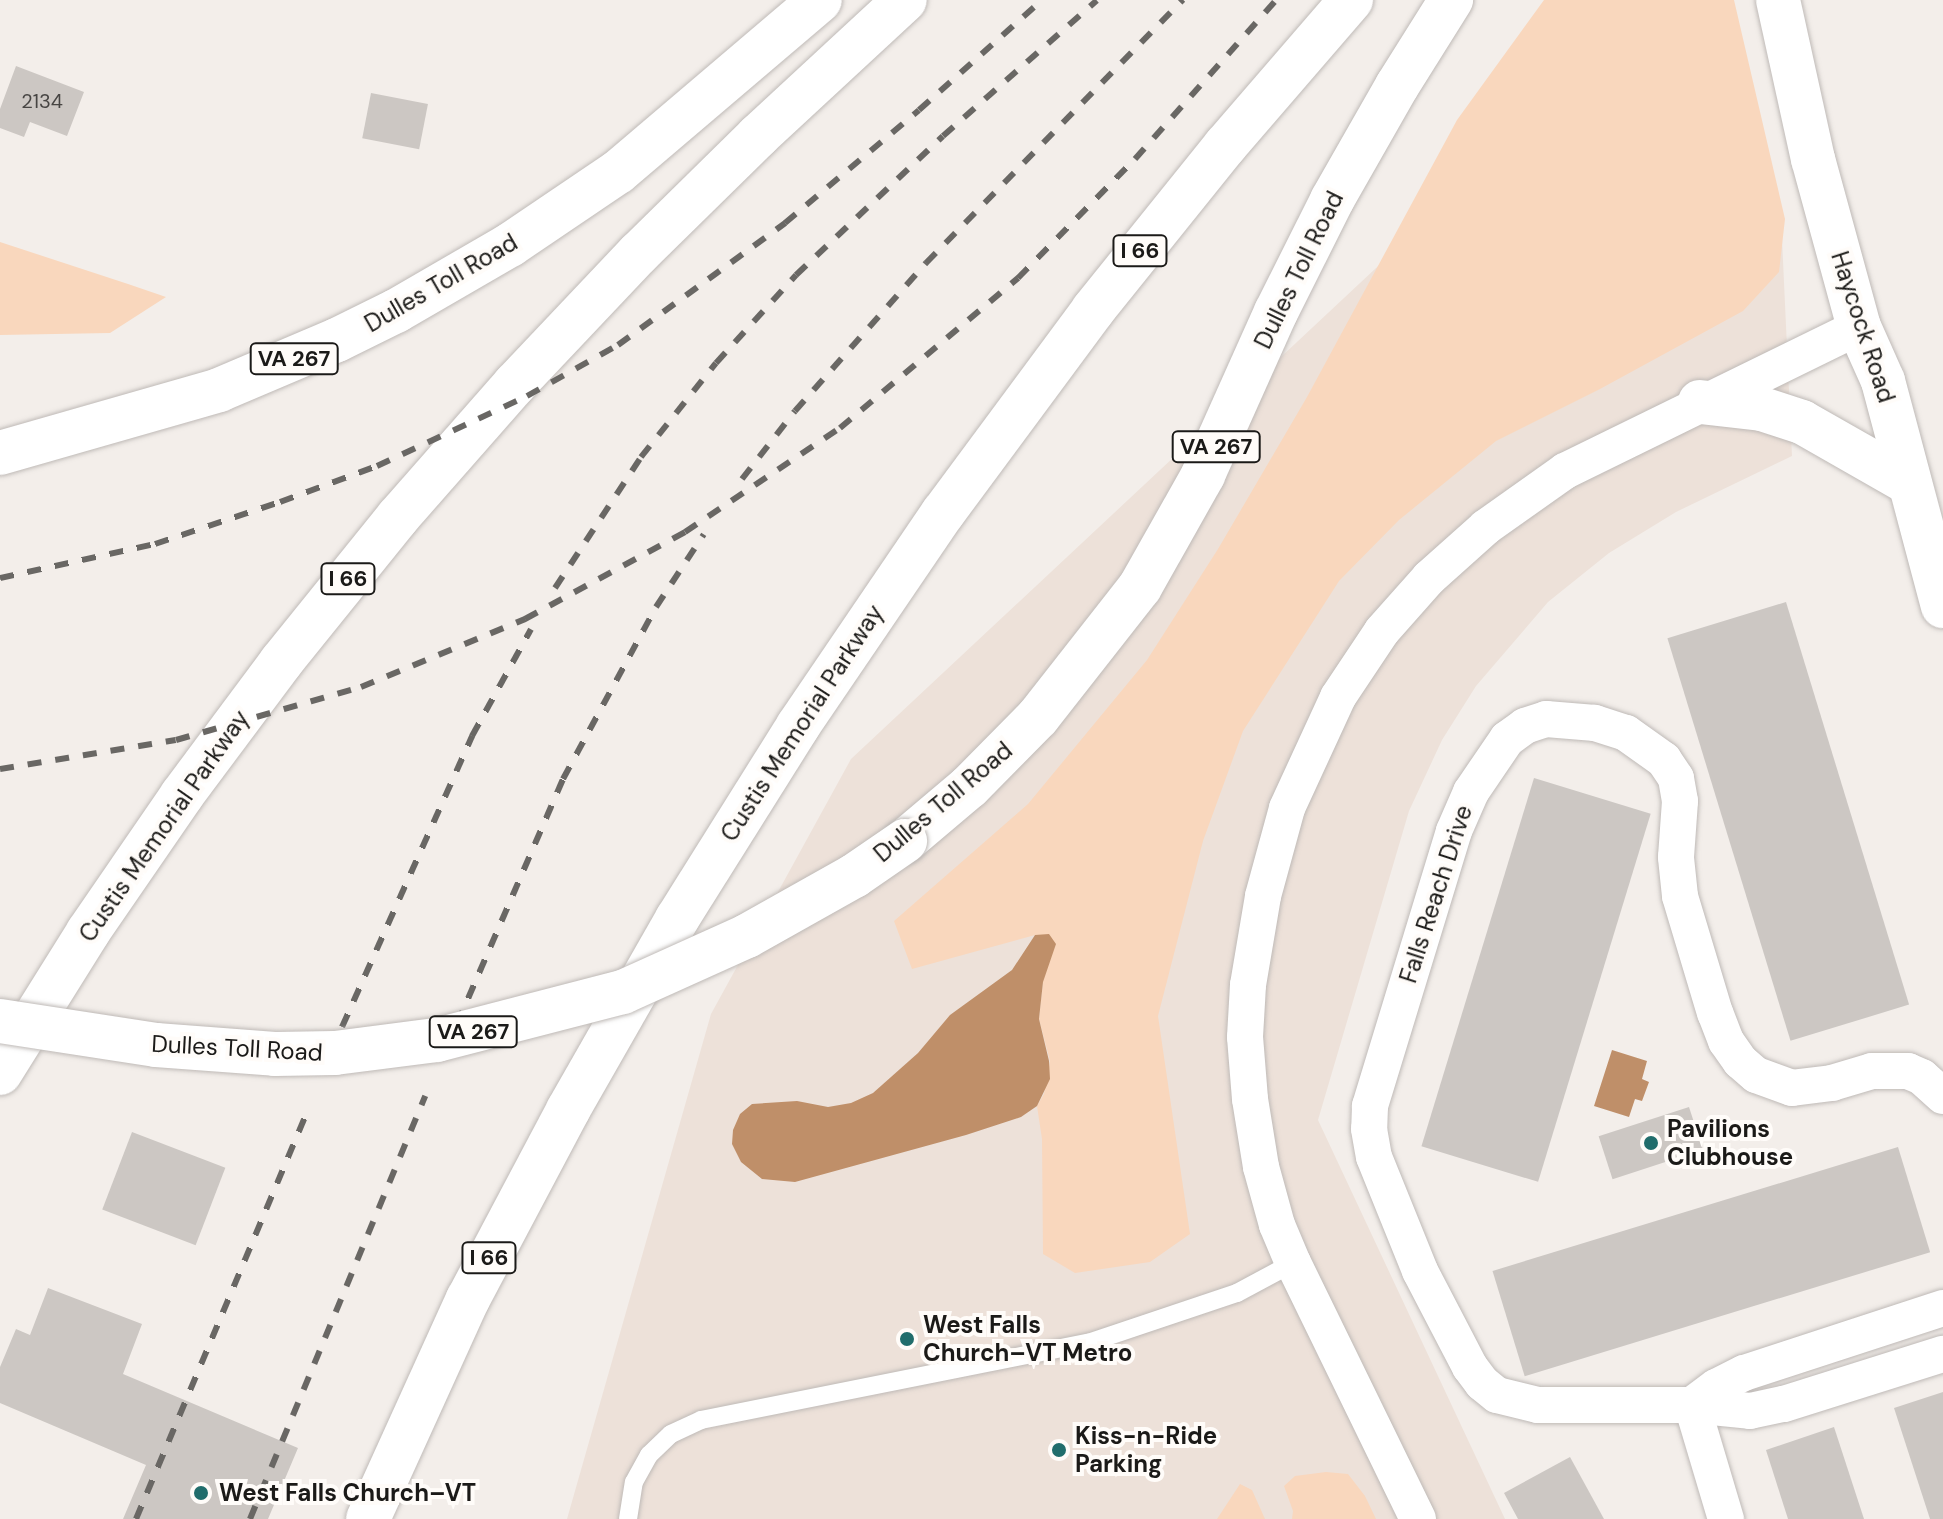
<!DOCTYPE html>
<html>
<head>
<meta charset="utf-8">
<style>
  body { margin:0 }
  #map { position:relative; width:1943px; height:1519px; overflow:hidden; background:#f3eeea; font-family:"DM Sans",sans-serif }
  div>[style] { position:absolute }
  .built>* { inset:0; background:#ede1d9 }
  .green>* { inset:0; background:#f9d7bd }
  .water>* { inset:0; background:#bf8f69 }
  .building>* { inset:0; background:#ccc7c3; transform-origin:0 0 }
  .roads { filter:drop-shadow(0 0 2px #bfbab7) drop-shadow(0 0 2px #bfbab7) }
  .lane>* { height:18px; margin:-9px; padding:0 9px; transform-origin:9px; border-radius:9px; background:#fff }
  .street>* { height:36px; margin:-18px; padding:0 18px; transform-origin:18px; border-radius:18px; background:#fff }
  .secondary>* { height:44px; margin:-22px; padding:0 22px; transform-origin:22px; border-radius:22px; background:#fff }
  .highway>* { height:44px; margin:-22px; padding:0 22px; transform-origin:22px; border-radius:22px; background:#fff }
  .rail>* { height:6px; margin-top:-3px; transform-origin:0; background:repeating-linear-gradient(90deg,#696764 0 14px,transparent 0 28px) }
  .bridges { filter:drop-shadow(0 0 2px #bfbab7) drop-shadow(0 0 2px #bfbab7) }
  .highway-bridge>* { height:44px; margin:-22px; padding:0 22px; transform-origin:22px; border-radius:22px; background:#fff }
  .dots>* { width:22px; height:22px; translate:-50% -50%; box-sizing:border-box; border:4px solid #fffcf9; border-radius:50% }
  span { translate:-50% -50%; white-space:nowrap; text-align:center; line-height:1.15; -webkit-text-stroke:8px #fffcf9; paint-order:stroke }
  .number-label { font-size:20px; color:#474543 }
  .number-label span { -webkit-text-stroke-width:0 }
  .shield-label span { padding:2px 6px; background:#fffcf9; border:2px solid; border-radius:6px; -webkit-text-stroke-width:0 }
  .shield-label { font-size:22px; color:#1b1a18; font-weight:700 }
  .street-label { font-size:24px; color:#1b1a18 }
  .poi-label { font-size:24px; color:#1b1a18; font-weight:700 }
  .left { translate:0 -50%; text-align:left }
</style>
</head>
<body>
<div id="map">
  <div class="built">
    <div style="clip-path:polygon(1781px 217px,1792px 456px,1676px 512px,1609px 553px,1548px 602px,1476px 686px,1442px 740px,1409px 811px,1318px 1120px,1505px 1519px,567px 1519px,711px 1014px,851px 759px,1391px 254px)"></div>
  </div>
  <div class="green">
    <div style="clip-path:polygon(1544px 0,1734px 0,1785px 219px,1779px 272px,1743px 311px,1600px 389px,1496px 441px,1399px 520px,1339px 581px,1243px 731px,1203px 841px,1158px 1016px,1190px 1234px,1150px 1262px,1075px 1273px,1043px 1254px,1042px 1139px,1037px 1106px,1044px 1094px,1050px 1061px,1039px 1019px,1043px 982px,1035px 935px,912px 969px,894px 921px,1028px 804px,1147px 660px,1218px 549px,1307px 397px,1457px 120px)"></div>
    <div style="clip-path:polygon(0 242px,128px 284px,166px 297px,110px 333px,0 335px)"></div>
    <div style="clip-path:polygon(1326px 1472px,1348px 1474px,1365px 1496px,1376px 1519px,1292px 1519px,1293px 1511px,1284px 1486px,1295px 1476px)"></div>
    <div style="clip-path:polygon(1240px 1484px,1252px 1490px,1265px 1519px,1217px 1519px)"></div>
  </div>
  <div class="water">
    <div style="clip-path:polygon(1049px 934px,1056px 944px,1043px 982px,1039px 1019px,1049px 1061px,1050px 1079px,1037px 1106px,1021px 1117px,966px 1135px,795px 1182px,762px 1179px,741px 1162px,732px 1144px,733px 1130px,740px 1114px,752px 1104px,797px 1101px,828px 1107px,851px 1103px,873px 1093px,918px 1053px,950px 1015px,1012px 970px,1035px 935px)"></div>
    <div style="clip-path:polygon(1612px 1050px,1647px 1061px,1642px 1079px,1649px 1082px,1642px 1101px,1635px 1099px,1629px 1117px,1594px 1106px)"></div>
  </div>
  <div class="building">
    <div style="clip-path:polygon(16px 66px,84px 92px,67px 136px,30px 122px,24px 137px,0 128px,0 109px)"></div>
    <div style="left:371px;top:93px;width:58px;height:46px;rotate:11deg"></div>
    <div style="left:1786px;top:602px;width:421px;height:124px;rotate:73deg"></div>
    <div style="left:1534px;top:778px;width:122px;height:385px;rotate:17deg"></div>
    <div style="left:1689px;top:1107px;width:45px;height:95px;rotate:72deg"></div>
    <div style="left:132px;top:1132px;width:100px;height:83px;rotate:21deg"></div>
    <div style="left:1898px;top:1147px;width:110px;height:424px;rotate:73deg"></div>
    <div style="clip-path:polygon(48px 1288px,142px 1324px,123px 1374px,298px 1448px,268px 1519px,123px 1519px,146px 1465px,0 1403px,0 1367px,16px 1329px,30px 1335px)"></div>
    <div style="clip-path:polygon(1943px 1392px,1943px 1519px,1930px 1519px,1894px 1408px)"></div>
    <div style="clip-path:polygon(1834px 1427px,1864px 1519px,1788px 1519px,1766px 1450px)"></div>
    <div style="clip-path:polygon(1570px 1457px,1604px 1519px,1518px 1519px,1504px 1493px)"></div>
  </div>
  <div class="roads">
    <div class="lane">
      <div style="left:628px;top:1519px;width:37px;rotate:-81deg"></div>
      <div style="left:634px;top:1482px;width:31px;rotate:-61deg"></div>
      <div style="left:649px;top:1455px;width:30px;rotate:-44deg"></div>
      <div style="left:671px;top:1434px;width:33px;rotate:-25deg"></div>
      <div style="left:701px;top:1420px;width:395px;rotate:-11.3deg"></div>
      <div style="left:1088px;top:1343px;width:157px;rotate:-18.6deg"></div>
      <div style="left:1237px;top:1293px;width:64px;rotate:-28.2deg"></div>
    </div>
    <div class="street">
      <div style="left:1943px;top:1096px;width:28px;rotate:-138deg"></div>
      <div style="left:1922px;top:1077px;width:15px;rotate:-157deg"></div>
      <div style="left:1908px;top:1071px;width:36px;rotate:180deg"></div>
      <div style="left:1872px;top:1071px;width:42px;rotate:163.3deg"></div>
      <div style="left:1832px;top:1083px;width:40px;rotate:172.9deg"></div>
      <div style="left:1792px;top:1088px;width:38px;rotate:-160deg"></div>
      <div style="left:1756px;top:1075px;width:21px;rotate:-139deg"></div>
      <div style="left:1740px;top:1061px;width:24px;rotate:-125deg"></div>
      <div style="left:1726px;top:1041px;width:30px;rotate:-111deg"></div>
      <div style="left:1715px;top:1013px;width:122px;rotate:-106.7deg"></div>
      <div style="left:1680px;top:896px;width:39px;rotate:-96deg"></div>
      <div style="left:1676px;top:857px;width:56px;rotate:-85.9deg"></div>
      <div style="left:1680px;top:801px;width:23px;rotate:-100deg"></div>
      <div style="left:1676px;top:778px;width:22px;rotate:-124deg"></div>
      <div style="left:1664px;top:760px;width:47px;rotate:-144.6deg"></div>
      <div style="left:1626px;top:733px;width:33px;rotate:-162deg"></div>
      <div style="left:1595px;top:723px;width:49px;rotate:-175.3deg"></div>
      <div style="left:1546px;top:719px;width:22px;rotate:162deg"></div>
      <div style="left:1525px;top:726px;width:22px;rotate:144deg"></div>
      <div style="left:1507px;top:739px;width:64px;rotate:124.2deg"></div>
      <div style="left:1471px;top:792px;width:43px;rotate:113.6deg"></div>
      <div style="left:1454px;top:831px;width:288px;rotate:107deg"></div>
      <div style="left:1370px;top:1106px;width:23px;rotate:92deg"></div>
      <div style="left:1369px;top:1129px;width:28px;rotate:80deg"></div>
      <div style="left:1374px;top:1157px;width:123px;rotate:68deg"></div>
      <div style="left:1420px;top:1271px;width:108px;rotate:62.5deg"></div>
      <div style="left:1470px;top:1367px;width:20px;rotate:53deg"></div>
      <div style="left:1482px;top:1383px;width:19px;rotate:39deg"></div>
      <div style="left:1497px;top:1395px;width:42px;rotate:13.7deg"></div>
      <div style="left:1538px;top:1405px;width:154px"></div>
      <div style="left:1692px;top:1405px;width:58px;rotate:5.9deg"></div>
      <div style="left:1750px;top:1411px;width:35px;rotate:-12deg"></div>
      <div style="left:1784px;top:1404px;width:167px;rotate:-17.5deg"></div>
      <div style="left:1692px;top:1405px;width:30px;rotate:-37deg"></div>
      <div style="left:1716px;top:1387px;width:31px;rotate:-27deg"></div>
      <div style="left:1744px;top:1373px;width:209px;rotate:-18.1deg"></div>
      <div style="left:1692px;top:1405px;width:119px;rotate:73.4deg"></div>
      <div style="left:1418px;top:1519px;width:285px;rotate:-116deg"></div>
      <div style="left:1293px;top:1263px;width:41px;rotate:-112.8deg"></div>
      <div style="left:1277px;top:1225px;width:60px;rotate:-105.4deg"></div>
      <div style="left:1261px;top:1167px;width:69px;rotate:-99.2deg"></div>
      <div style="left:1250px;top:1099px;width:62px;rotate:-94.6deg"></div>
      <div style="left:1245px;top:1037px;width:52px;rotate:-86.7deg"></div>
      <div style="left:1248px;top:985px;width:90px;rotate:-80.4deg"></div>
      <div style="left:1263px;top:896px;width:91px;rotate:-74.7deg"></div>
      <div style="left:1287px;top:808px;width:122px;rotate:-65.3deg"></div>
      <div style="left:1338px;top:697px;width:79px;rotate:-56.3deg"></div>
      <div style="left:1382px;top:631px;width:71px;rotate:-48.4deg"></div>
      <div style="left:1429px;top:578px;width:76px;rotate:-41.8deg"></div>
      <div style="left:1486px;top:527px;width:97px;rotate:-35.3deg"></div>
      <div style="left:1565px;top:471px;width:327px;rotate:-26.1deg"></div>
    </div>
    <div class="secondary">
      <div style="left:1778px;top:0;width:163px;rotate:77.6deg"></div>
      <div style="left:1813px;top:159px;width:174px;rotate:74.7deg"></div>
      <div style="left:1859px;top:327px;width:59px;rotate:66deg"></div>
      <div style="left:1883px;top:381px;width:233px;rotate:75.1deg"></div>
      <div style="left:1700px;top:402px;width:62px;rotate:6.4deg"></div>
      <div style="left:1762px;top:409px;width:42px;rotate:18deg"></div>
      <div style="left:1802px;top:422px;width:121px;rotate:29.7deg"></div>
    </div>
    <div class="highway">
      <div style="left:0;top:453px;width:228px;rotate:-16deg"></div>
      <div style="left:219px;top:390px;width:128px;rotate:-23deg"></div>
      <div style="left:337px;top:340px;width:66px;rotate:-26.2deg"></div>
      <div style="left:396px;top:311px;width:132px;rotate:-30.1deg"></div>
      <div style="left:510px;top:245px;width:130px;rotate:-34.1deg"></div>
      <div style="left:618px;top:172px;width:265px;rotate:-40.4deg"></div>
      <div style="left:905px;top:841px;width:84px;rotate:-40.2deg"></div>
      <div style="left:969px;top:787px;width:98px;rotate:-45.4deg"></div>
      <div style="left:1038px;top:717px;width:165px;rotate:-51.9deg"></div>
      <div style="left:1140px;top:587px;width:129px;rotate:-60.6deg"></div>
      <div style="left:1203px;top:475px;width:179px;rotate:-65.9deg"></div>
      <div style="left:1276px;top:312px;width:125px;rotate:-63.4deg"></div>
      <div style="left:1332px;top:200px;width:131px;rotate:-60.3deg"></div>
      <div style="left:1397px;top:86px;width:102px;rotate:-57.9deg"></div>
      <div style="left:0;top:1073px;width:166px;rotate:-58deg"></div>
      <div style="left:88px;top:932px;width:166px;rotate:-55.5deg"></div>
      <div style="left:182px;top:795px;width:166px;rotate:-53.3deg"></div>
      <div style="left:281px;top:662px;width:186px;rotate:-51.1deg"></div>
      <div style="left:398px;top:517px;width:177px;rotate:-48.7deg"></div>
      <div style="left:515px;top:384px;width:180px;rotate:-46.6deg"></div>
      <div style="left:639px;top:253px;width:167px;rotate:-44.5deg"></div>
      <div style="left:758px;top:136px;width:200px;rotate:-42.8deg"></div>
      <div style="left:368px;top:1519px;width:242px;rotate:-65.6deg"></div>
      <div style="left:468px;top:1299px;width:214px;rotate:-62.1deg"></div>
      <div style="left:568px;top:1110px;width:220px;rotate:-60.3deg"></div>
      <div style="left:677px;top:919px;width:228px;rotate:-57.9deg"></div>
      <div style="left:798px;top:726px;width:258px;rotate:-55.8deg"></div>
      <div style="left:943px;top:513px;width:252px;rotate:-53.5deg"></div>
      <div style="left:1093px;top:310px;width:211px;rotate:-51.2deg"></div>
      <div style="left:1225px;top:146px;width:193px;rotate:-49.2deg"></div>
    </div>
  </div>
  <div class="rail">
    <div style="left:742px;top:479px;width:86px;rotate:-52.1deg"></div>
    <div style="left:795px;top:411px;width:198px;rotate:-48.5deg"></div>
    <div style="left:926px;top:263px;width:368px;rotate:-45.7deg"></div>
    <div style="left:0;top:578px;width:159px;rotate:-12.4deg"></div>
    <div style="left:155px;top:544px;width:132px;rotate:-18.6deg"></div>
    <div style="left:280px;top:502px;width:103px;rotate:-20.4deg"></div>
    <div style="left:377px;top:466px;width:166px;rotate:-25deg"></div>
    <div style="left:527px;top:396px;width:104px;rotate:-29.3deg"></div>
    <div style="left:618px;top:345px;width:207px;rotate:-36.1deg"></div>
    <div style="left:785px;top:223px;width:175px;rotate:-40.1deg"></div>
    <div style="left:919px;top:110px;width:165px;rotate:-41.8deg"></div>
    <div style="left:555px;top:588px;width:157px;rotate:-56.7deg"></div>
    <div style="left:641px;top:457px;width:120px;rotate:-51.4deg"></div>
    <div style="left:716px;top:363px;width:119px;rotate:-47.7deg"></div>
    <div style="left:796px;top:275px;width:202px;rotate:-43.4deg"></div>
    <div style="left:943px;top:136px;width:205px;rotate:-41.4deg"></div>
    <div style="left:0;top:769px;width:178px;rotate:-9.4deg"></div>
    <div style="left:176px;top:740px;width:192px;rotate:-16deg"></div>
    <div style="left:361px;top:687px;width:178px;rotate:-22.5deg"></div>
    <div style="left:525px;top:619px;width:182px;rotate:-28.5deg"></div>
    <div style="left:685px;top:532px;width:187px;rotate:-33.9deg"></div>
    <div style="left:840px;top:428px;width:233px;rotate:-40.1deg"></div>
    <div style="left:1018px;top:278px;width:167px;rotate:-45.5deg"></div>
    <div style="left:1135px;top:159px;width:213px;rotate:-48.4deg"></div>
    <div style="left:457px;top:1024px;width:267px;rotate:-66.6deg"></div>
    <div style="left:563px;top:779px;width:196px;rotate:-61.6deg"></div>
    <div style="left:656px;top:607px;width:87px;rotate:-56.7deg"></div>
    <div style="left:342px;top:1027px;width:319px;rotate:-65.9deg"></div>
    <div style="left:472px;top:736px;width:122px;rotate:-61.1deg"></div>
    <div style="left:136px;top:1519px;width:441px;rotate:-67.2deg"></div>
    <div style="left:250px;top:1519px;width:458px;rotate:-67.5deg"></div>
  </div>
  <div class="bridges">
    <div class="highway-bridge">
      <div style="left:0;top:1021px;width:158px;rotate:8.7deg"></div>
      <div style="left:156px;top:1045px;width:119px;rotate:4.3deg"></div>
      <div style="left:275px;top:1054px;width:60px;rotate:-1deg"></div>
      <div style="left:335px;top:1053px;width:103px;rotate:-7.3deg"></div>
      <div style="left:437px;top:1040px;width:192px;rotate:-14.5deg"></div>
      <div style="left:623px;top:992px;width:136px;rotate:-24.3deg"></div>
      <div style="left:747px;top:936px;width:123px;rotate:-29.3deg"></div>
      <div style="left:854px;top:876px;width:62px;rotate:-34.5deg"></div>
    </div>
  </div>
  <div class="dots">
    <div style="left:1651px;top:1143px;background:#216d6c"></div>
    <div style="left:907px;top:1339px;background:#216d6c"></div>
    <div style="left:1059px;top:1450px;background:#216d6c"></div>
    <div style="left:201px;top:1493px;background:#216d6c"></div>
  </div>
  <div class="number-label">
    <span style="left:42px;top:101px">2134</span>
  </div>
  <div class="shield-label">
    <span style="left:1140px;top:251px">I 66</span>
    <span style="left:294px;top:359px">VA 267</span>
    <span style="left:1216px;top:447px">VA 267</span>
    <span style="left:348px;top:579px">I 66</span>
    <span style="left:473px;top:1032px">VA 267</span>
    <span style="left:489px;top:1258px">I 66</span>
  </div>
  <div class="street-label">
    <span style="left:1299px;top:270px;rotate:-64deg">Dulles Toll Road</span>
    <span style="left:441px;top:283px;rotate:-30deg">Dulles Toll Road</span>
    <span style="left:1863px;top:327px;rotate:72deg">Haycock Road</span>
    <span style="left:802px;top:723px;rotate:-57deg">Custis Memorial Parkway</span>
    <span style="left:943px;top:802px;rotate:-40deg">Dulles Toll Road</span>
    <span style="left:164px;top:826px;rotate:-55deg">Custis Memorial Parkway</span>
    <span style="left:1436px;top:894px;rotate:-72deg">Falls Reach Drive</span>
    <span style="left:237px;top:1048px;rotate:3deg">Dulles Toll Road</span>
  </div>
  <div class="poi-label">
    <span class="left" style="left:1667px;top:1143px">Pavilions<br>Clubhouse</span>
    <span class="left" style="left:923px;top:1339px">West Falls<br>Church–VT Metro</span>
    <span class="left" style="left:1075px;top:1450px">Kiss-n-Ride<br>Parking</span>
    <span class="left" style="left:219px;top:1493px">West Falls Church–VT</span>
  </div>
</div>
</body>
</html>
